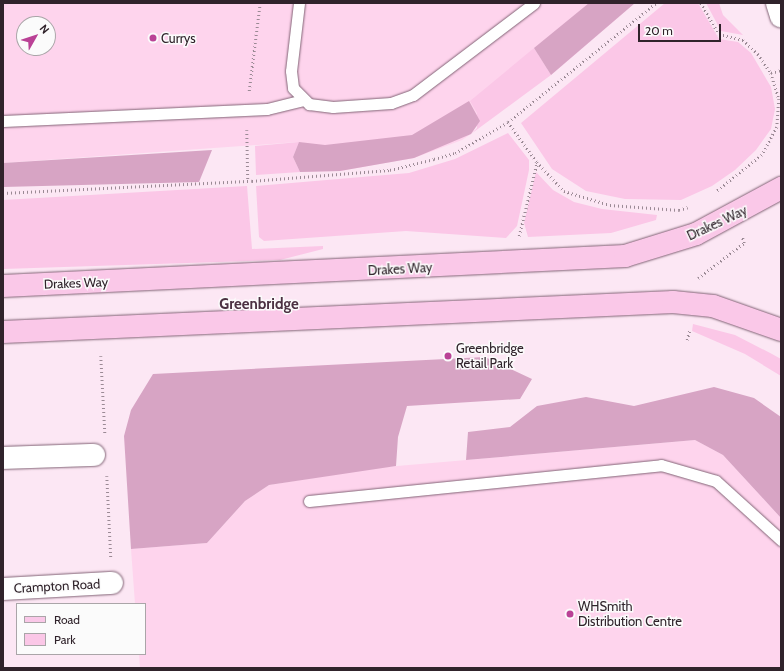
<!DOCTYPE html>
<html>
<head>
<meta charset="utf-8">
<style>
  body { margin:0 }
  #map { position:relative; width:784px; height:671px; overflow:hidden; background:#fce7f4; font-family:Cabin,sans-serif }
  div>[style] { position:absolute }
  .built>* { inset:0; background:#fed4ed }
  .green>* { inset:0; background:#fbc7e7 }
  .forest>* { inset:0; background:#d7a4c4 }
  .path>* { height:2.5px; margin-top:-1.25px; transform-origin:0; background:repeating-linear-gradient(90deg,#9b8a95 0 1px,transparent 0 4px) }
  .roads { filter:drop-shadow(0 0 1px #826476) drop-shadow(0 0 1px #826476) }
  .lane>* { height:11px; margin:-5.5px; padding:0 5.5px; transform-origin:5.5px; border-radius:5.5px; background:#fff }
  .street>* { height:22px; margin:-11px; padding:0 11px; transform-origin:11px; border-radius:11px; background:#fff }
  .primary>* { height:22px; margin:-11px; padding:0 11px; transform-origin:11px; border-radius:11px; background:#fac8e8 }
  .dots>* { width:11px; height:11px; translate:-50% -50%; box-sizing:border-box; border:2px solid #fbfbfb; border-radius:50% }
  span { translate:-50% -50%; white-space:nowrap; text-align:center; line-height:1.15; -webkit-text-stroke:3px #fbfbfb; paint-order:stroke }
  .poi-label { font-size:13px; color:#30232b }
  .left { translate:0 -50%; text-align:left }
  .street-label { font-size:13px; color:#30232b }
  .quarter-label { font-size:15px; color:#4b3142; font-weight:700 }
  .frame { position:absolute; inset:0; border:4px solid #30232b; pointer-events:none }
  .legend { position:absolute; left:16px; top:603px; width:130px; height:52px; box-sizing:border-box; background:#fbfbfb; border:1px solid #aaa5a8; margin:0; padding:5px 7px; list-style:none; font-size:12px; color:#30232b }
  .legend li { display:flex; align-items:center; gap:8px; height:20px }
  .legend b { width:20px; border:1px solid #aaa5a8 }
  .north { position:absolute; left:16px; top:16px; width:40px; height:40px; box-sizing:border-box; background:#fbfbfb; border:1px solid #aaa5a8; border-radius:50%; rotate:51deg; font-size:11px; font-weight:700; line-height:16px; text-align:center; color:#30232b }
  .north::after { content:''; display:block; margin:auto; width:14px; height:18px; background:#ba4296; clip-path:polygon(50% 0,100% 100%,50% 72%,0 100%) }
  .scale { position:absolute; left:638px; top:24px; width:83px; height:18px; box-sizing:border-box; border:2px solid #30232b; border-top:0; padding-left:5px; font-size:12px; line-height:14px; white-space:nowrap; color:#30232b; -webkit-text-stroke:3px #fbfbfb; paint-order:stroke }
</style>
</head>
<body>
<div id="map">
  <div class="built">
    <div style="clip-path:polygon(evenodd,3px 3px,635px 3px,551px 75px,534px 48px,471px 134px,462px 140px,414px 158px,340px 171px,300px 172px,293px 157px,298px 142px,3px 163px,3px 3px,24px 24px,48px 24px,48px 48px,24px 48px,24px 24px)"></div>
    <div style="clip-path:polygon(695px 440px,723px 455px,781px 518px,781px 668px,140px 668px,139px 654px,145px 654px,145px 604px,135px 604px,131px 549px,207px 543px,245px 501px,269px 485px,374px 468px)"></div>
  </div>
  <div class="green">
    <div style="clip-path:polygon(665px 3px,698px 3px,719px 39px,738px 42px,751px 53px,771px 87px,775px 109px,771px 129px,756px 150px,735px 170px,712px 186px,681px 200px,625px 199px,586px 191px,552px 169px,521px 123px)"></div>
    <div style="clip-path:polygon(706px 3px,719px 3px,723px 15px,743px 35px,721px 31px)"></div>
    <div style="clip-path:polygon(534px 48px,551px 75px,471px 134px,477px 128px,477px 113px,470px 101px)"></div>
    <div style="clip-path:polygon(508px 133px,529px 160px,529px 170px,517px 226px,506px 238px,406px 231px,264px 241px,259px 237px,256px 186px,409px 173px,455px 159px)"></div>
    <div style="clip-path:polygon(299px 142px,293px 157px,300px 172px,256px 175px,255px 146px)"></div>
    <div style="clip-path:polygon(536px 172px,553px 190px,574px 202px,602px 209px,657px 215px,656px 220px,611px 233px,528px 237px,524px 223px)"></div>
    <div style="clip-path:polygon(247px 186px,252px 249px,323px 246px,323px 249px,280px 260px,3px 269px,3px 200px)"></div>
    <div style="clip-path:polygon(693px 324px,735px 335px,772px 354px,781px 359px,781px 376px,745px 354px,692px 331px)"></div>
  </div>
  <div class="forest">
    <div style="clip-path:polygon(589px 3px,635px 3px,551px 75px,534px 48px)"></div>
    <div style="clip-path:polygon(469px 101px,480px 121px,471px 134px,414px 158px,340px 171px,300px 172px,293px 157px,299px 142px,325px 145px,412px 135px)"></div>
    <div style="clip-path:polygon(212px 150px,199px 182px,3px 187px,3px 163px)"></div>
    <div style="clip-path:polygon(485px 357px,532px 379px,520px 399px,407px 406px,398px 437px,396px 466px,269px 485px,245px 501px,207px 543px,131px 549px,124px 436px,131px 410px,153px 374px)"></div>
    <div style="clip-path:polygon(714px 387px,754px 398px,781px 417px,781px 518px,723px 455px,695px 440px,466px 460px,468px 432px,510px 427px,537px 406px,586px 397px,634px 406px)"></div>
  </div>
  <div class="path">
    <div style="left:701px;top:3px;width:36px;rotate:60deg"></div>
    <div style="left:719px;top:34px;width:25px;rotate:14deg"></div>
    <div style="left:743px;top:40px;width:21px;rotate:43deg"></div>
    <div style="left:758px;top:54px;width:23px;rotate:56deg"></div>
    <div style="left:771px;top:73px;width:27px;rotate:73deg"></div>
    <div style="left:779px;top:99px;width:28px;rotate:94deg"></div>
    <div style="left:777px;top:127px;width:32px;rotate:118deg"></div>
    <div style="left:762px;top:155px;width:58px;rotate:141.3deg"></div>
    <div style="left:771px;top:73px;width:10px;rotate:-17deg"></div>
    <div style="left:249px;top:91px;width:89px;rotate:-82.9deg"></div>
    <div style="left:508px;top:122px;width:49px;rotate:54.1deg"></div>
    <div style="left:537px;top:162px;width:40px;rotate:47deg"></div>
    <div style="left:564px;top:191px;width:48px;rotate:16.9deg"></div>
    <div style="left:610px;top:205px;width:69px;rotate:4.1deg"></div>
    <div style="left:679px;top:210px;width:9px;rotate:-18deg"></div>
    <div style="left:247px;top:130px;width:51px;rotate:88.9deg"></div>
    <div style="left:3px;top:193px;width:249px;rotate:-2.8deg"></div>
    <div style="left:252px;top:181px;width:138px;rotate:-4.6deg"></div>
    <div style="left:390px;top:170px;width:45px;rotate:-14deg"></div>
    <div style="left:434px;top:159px;width:22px;rotate:-16deg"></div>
    <div style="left:455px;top:153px;width:61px;rotate:-30.3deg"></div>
    <div style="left:508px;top:122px;width:190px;rotate:-38.8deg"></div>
    <div style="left:519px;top:236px;width:76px;rotate:-76.3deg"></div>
    <div style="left:698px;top:278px;width:58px;rotate:-37.3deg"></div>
    <div style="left:744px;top:243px;width:6px;rotate:-108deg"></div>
    <div style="left:687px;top:340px;width:11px;rotate:-75deg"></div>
    <div style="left:101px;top:356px;width:77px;rotate:87deg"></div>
    <div style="left:107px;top:476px;width:81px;rotate:87.2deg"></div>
  </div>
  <div class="roads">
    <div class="lane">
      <div style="left:299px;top:3px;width:68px;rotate:96.7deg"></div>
      <div style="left:291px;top:71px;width:17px;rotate:83deg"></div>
      <div style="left:293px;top:88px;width:23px;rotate:45deg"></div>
      <div style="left:309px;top:104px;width:24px;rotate:7deg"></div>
      <div style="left:333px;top:107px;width:58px;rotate:-3.9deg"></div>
      <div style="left:391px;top:103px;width:23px;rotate:-20deg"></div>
      <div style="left:413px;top:95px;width:152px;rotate:-37.2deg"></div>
      <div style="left:3px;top:121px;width:264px;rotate:-2.6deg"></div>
      <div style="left:267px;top:109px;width:37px;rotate:-14deg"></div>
      <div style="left:309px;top:501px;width:354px;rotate:-5.8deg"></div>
      <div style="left:661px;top:465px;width:57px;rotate:16.2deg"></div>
      <div style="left:716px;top:481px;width:88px;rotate:42.2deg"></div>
    </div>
    <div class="street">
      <div style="left:777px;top:3px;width:14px;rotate:73deg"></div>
      <div style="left:3px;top:458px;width:91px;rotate:-1.9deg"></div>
      <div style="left:3px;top:589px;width:109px;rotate:-3.2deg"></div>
    </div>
    <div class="primary">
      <div style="left:3px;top:286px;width:623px;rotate:-2.76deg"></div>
      <div style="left:625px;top:256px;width:74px;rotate:-17.2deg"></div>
      <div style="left:696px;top:234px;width:97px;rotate:-28.4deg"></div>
      <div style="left:3px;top:332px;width:671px;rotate:-2.56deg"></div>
      <div style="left:673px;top:302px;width:40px;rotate:5.7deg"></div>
      <div style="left:713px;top:306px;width:72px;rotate:19.4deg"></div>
    </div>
  </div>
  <div class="dots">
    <div style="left:153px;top:38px;background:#ba4296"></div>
    <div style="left:448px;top:356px;background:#ba4296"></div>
    <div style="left:570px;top:614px;background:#ba4296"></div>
  </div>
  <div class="poi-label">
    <span class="left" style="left:161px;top:38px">Currys</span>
    <span class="left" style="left:456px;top:356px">Greenbridge<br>Retail Park</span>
    <span class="left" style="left:578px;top:614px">WHSmith<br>Distribution Centre</span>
  </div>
  <div class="street-label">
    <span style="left:717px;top:223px;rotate:-25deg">Drakes Way</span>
    <span style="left:400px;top:269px;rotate:-3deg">Drakes Way</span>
    <span style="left:76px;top:283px;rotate:-2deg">Drakes Way</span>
    <span style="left:57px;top:586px;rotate:-3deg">Crampton Road</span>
  </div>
  <div class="quarter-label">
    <span style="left:259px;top:305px">Greenbridge</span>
  </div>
  <div class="frame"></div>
  <ul class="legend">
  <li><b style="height:5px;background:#fac8e8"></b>Road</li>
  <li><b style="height:11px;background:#fbc7e7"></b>Park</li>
  </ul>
  <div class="north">N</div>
  <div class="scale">20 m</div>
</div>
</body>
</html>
